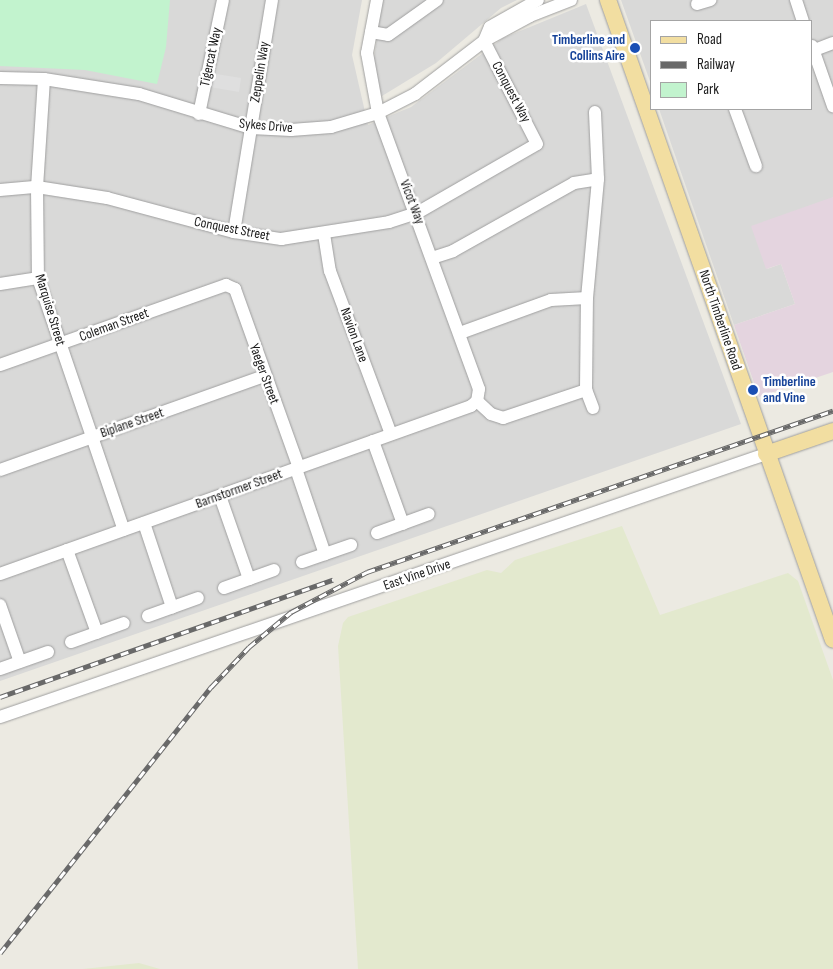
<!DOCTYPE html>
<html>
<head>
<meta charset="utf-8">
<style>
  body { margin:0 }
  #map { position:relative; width:833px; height:969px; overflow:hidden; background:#eceae2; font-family:"Sofia Sans Condensed",sans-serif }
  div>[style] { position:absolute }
  .residential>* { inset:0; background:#d9d9d8 }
  .industrial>* { inset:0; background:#e4d4df }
  .farmland>* { inset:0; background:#e3e9ce }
  .park>* { inset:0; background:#c2f3ce }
  .parking>* { inset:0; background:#dfdfdf }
  .roads { filter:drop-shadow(0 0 1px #9f9f9f) drop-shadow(0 0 1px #9f9f9f) }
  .minor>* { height:12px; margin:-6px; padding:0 6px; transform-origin:6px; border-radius:6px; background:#fff }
  .major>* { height:16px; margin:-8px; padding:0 8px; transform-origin:8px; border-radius:8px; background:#f2dea1 }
  .rail>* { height:4.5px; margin-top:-2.25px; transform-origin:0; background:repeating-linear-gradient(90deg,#fff 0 8px,#696969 0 16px); box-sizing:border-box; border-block:1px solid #696969 }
  .dots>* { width:14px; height:14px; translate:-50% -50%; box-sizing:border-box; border:2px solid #fff; border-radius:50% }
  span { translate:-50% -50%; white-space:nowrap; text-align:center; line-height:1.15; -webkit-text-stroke:5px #fff; paint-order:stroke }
  .transit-label { font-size:14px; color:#164399; font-weight:700 }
  .right { translate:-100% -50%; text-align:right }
  .left { translate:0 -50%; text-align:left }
  .street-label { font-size:14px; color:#1b1b1b }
  .legend { position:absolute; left:650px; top:20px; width:162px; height:90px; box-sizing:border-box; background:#fff; border:1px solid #a4a4a4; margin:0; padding:6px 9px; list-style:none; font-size:15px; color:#1b1b1b }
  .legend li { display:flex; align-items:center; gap:10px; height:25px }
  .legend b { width:25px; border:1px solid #a4a4a4 }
</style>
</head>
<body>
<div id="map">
  <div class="residential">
    <div style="clip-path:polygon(0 0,362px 0,352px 55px,368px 125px,411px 107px,503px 38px,586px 4px,741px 424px,0 681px)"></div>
    <div style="clip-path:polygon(382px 0,517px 0,501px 8px,436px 63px,382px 96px,373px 67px)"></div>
    <div style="clip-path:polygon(621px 0,833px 0,833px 197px,767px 269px,781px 264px,795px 304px,734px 325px,659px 109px,812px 109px,812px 21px,652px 21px,652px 87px)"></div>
  </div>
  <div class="industrial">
    <div style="clip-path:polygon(833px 197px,833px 372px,759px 397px,734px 325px,795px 304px,781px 264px,766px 269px,751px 226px)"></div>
  </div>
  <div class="farmland">
    <div style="clip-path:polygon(622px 526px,660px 615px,788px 573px,798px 581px,833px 680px,833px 969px,358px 969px,338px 646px,343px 623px,348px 617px,487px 570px,501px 573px,515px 560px)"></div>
    <div style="clip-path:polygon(139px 963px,160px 969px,32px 969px,83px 969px)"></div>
  </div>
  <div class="park">
    <div style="clip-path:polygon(0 0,170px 0,166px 47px,157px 84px,85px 70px,0 66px)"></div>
  </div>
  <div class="parking">
    <div style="clip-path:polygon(216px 74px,241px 78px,239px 92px,210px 87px)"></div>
  </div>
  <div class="roads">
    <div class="minor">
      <div style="left:377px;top:0;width:54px;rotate:100.7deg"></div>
      <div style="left:367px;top:53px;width:61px;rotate:79.6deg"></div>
      <div style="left:378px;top:113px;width:294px;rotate:69.9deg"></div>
      <div style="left:479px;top:389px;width:12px;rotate:99deg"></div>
      <div style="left:796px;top:0;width:22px;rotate:72deg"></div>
      <div style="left:697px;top:4px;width:14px;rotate:-17deg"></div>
      <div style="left:371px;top:32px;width:17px;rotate:10deg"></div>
      <div style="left:388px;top:35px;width:60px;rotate:-35.5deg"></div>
      <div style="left:484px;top:41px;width:15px;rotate:-67deg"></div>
      <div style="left:490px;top:27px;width:55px;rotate:-29.4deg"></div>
      <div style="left:812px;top:46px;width:64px;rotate:70.7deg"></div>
      <div style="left:812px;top:51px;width:22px;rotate:-21deg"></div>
      <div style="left:0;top:78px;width:44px;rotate:1.3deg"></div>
      <div style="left:44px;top:79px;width:96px;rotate:9deg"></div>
      <div style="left:139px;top:94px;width:117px;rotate:16.9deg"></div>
      <div style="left:251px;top:128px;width:40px;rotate:2.9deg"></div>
      <div style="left:291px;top:130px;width:40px;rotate:-4.3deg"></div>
      <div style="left:331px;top:127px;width:49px;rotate:-16.6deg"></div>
      <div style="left:378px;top:113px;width:42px;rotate:-27.2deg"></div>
      <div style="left:415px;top:94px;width:87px;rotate:-37.5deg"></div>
      <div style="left:484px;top:41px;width:52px;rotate:-28.5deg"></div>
      <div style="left:530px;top:16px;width:44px;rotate:-21.3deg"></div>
      <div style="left:44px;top:79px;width:108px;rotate:93.7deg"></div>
      <div style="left:37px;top:187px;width:91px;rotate:89.4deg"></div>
      <div style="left:38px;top:278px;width:266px;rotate:71.2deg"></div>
      <div style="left:735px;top:109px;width:61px;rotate:69.8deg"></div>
      <div style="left:199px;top:114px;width:116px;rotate:-78.1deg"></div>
      <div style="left:0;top:190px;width:37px;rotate:-5deg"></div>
      <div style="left:37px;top:187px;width:71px;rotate:8.9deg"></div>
      <div style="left:107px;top:198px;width:131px;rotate:15deg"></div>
      <div style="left:234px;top:232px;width:48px;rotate:8.5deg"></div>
      <div style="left:281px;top:239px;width:109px;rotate:-8.9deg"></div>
      <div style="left:389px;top:222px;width:29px;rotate:-18deg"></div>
      <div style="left:417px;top:213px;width:138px;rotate:-29.9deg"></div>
      <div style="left:537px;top:144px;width:116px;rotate:-117.2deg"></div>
      <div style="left:234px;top:232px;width:235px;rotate:-80.7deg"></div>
      <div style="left:324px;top:234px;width:37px;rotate:81deg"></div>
      <div style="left:330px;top:271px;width:174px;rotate:69.5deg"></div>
      <div style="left:432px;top:258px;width:22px;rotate:-18deg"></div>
      <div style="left:453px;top:251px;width:139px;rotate:-29.3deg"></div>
      <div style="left:574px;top:183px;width:24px;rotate:-9deg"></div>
      <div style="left:0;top:284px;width:38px;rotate:-9deg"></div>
      <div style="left:460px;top:333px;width:97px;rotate:-19.9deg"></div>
      <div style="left:551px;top:300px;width:36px;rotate:-3deg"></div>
      <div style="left:0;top:365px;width:240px;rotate:-19.5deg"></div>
      <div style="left:226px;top:285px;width:10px;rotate:24deg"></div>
      <div style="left:235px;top:289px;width:190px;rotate:70.3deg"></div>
      <div style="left:477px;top:401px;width:19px;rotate:43deg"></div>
      <div style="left:491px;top:414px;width:13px;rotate:18deg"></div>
      <div style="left:503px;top:418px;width:88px;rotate:-18.6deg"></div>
      <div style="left:593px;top:408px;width:19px;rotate:-111deg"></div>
      <div style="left:586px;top:390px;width:92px;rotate:-89.4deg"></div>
      <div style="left:587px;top:298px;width:120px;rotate:-84.7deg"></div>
      <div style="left:598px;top:179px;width:67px;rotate:-92.6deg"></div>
      <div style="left:373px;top:441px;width:88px;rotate:70.1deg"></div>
      <div style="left:296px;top:469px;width:90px;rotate:71.2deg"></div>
      <div style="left:0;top:470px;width:280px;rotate:-19.6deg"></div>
      <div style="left:220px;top:496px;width:88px;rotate:70.7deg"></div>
      <div style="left:144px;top:523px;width:89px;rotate:71.6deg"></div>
      <div style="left:377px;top:533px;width:55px;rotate:-20.1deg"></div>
      <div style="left:67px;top:550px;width:88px;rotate:70.1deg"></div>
      <div style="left:302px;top:562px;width:52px;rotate:-19.1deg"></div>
      <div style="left:0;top:574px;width:500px;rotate:-19.63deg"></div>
      <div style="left:471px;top:406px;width:8px;rotate:-40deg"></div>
      <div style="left:224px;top:588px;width:53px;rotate:-19.8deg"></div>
      <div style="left:0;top:605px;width:60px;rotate:70.7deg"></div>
      <div style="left:148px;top:616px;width:53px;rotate:-19.8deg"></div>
      <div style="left:71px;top:642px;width:56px;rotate:-19.7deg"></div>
      <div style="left:0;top:669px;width:51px;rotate:-19.5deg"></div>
      <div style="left:0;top:717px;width:810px;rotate:-18.95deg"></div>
    </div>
    <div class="major">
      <div style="left:608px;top:0;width:678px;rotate:70.63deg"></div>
      <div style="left:766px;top:454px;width:71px;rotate:-18.9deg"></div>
    </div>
  </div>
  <div class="rail">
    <div style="left:0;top:697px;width:353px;rotate:-19.4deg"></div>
    <div style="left:0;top:953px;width:340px;rotate:-51.6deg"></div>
    <div style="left:211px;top:687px;width:55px;rotate:-46.5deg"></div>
    <div style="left:249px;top:647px;width:55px;rotate:-39.8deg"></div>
    <div style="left:291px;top:612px;width:86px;rotate:-27.8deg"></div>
    <div style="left:367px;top:572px;width:493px;rotate:-19.1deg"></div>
  </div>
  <div class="dots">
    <div style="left:635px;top:48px;background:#1a4fb4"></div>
    <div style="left:753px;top:390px;background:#1a4fb4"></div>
  </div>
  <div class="transit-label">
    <span class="right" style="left:625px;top:48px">Timberline and<br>Collins Aire</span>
    <span class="left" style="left:763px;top:390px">Timberline<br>and Vine</span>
  </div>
  <div class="street-label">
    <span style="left:211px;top:57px;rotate:-78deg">Tigercat Way</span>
    <span style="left:260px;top:72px;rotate:-81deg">Zeppelin Way</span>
    <span style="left:511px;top:92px;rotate:62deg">Conquest Way</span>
    <span style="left:266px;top:126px;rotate:5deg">Sykes Drive</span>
    <span style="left:412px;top:202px;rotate:69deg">Vicot Way</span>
    <span style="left:232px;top:229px;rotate:11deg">Conquest Street</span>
    <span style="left:50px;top:310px;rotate:73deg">Marquise Street</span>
    <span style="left:720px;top:320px;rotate:71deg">North Timberline Road</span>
    <span style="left:114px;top:325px;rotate:-20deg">Coleman Street</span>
    <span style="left:354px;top:335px;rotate:70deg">Navion Lane</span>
    <span style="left:264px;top:374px;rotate:70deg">Yaeger Street</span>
    <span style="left:132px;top:423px;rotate:-19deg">Biplane Street</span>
    <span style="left:239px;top:489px;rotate:-20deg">Barnstormer Street</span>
    <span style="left:417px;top:575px;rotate:-19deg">East Vine Drive</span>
  </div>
  <ul class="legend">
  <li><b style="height:6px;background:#f2dea1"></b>Road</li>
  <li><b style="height:6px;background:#696969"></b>Railway</li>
  <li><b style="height:14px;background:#c2f3ce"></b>Park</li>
  </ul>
</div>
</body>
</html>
